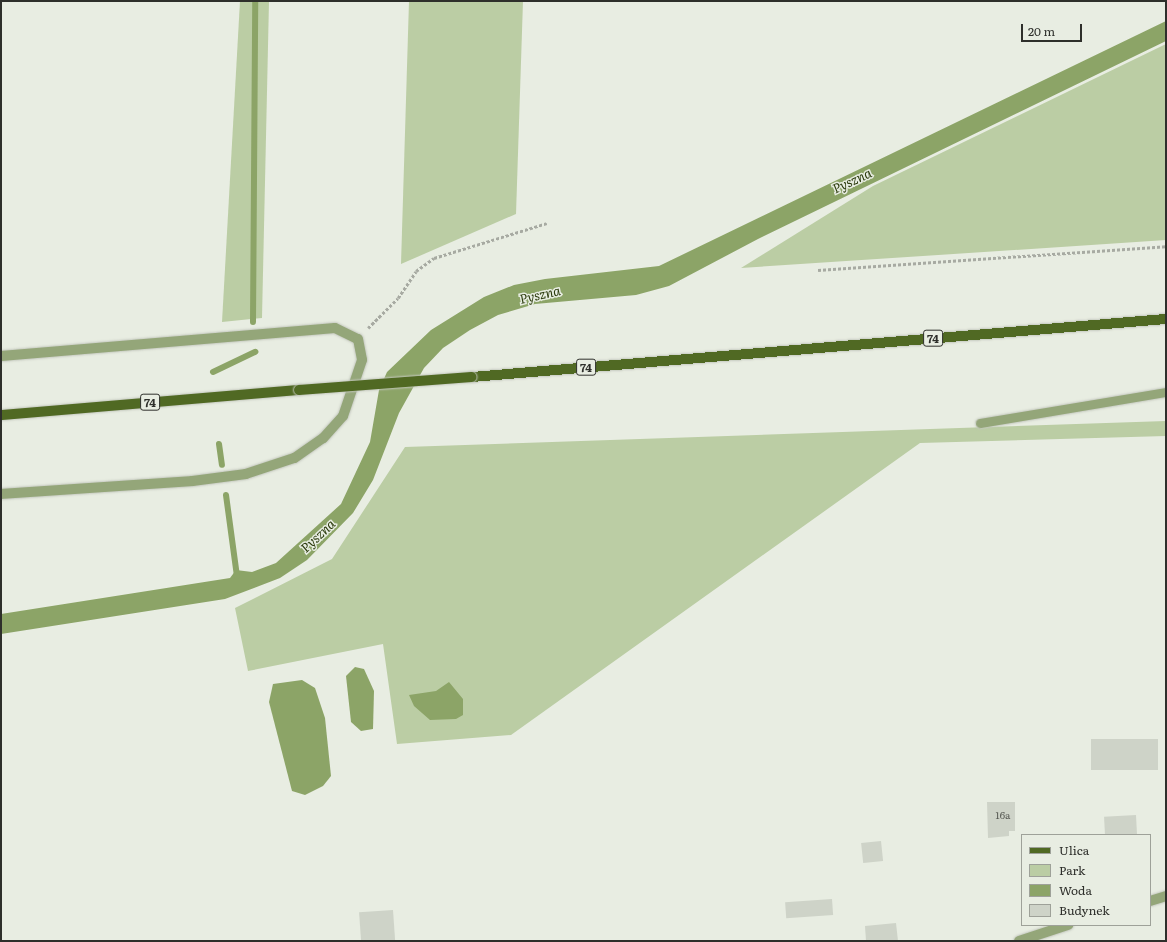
<!DOCTYPE html>
<html>
<head>
<meta charset="utf-8">
<style>
  body { margin:0 }
  #map { position:relative; width:1167px; height:942px; overflow:hidden; background:#e8ede2; font-family:Literata,serif }
  div>[style] { position:absolute }
  .green>* { inset:0; background:#bbcda4 }
  .water>* { inset:0; background:#8ca467 }
  .stream>* { height:6px; margin:-3px; padding:0 3px; transform-origin:3px; border-radius:3px; background:#8ca467 }
  .building>* { inset:0; background:#ced3c8; transform-origin:0 0 }
  .path>* { height:2.5px; margin-top:-1.25px; transform-origin:0; background:repeating-linear-gradient(90deg,#a7aaa2 0 3px,transparent 0 5px) }
  .roads { filter:drop-shadow(0 0 1px #c3c7bd) drop-shadow(0 0 1px #c3c7bd) }
  .service>* { height:9px; margin:-4.5px; padding:0 4.5px; transform-origin:4.5px; border-radius:4.5px; background:#94a679 }
  .minor>* { height:10px; margin:-5px; padding:0 5px; transform-origin:5px; border-radius:5px; background:#94a679 }
  .primary>* { height:10px; margin:-5px; padding:0 5px; transform-origin:5px; border-radius:5px; background:#506923 }
  .bridges { filter:drop-shadow(0 0 1px #c3c7bd) drop-shadow(0 0 1px #c3c7bd) }
  .primary-bridge>* { height:10px; margin:-5px; padding:0 5px; transform-origin:5px; border-radius:5px; background:#506923 }
  span { translate:-50% -50%; white-space:nowrap; text-align:center; line-height:1.15; -webkit-text-stroke:3px #e8ede2; paint-order:stroke }
  .number-label { font-size:10px; color:#565852 }
  .number-label span { -webkit-text-stroke-width:0 }
  .shield-label span { padding:1px 3px; background:#e8ede2; border:1px solid; border-radius:3px; -webkit-text-stroke-width:0 }
  .shield-label { font-size:11px; color:#2e2f2b; font-weight:700 }
  .water-label { font-size:13px; color:#2a3a0c; font-style:italic }
  .frame { position:absolute; inset:0; border:2px solid #2e2f2b; pointer-events:none }
  .legend { position:absolute; left:1021px; top:834px; width:130px; height:92px; box-sizing:border-box; background:#e8ede2; border:1px solid #9ea199; margin:0; padding:5px 7px; list-style:none; font-size:12px; color:#2e2f2b }
  .legend li { display:flex; align-items:center; gap:8px; height:20px }
  .legend b { width:20px; border:1px solid #9ea199 }
  .scale { position:absolute; left:1021px; top:24px; width:61px; height:18px; box-sizing:border-box; border:2px solid #2e2f2b; border-top:0; padding-left:5px; font-size:12px; line-height:14px; white-space:nowrap; color:#2e2f2b; -webkit-text-stroke:3px #e8ede2; paint-order:stroke }
</style>
</head>
<body>
<div id="map">
  <div class="green">
    <div style="clip-path:polygon(240px 1px,269px 1px,262px 318px,222px 322px)"></div>
    <div style="clip-path:polygon(409px 1px,523px 1px,516px 214px,401px 264px)"></div>
    <div style="clip-path:polygon(1166px 44px,1166px 240px,741px 268px,873px 186px)"></div>
    <div style="clip-path:polygon(1166px 421px,1166px 436px,920px 443px,511px 735px,397px 744px,383px 644px,248px 671px,235px 608px,332px 559px,405px 447px)"></div>
  </div>
  <div class="water">
    <div style="clip-path:polygon(1166px 21px,1166px 41px,758px 239px,669px 286px,636px 295px,535px 304px,498px 315px,470px 330px,443px 348px,424px 368px,399px 413px,373px 480px,353px 513px,307px 560px,280px 578px,225px 599px,1px 634px,1px 614px,230px 578px,236px 570px,252px 572px,276px 563px,341px 504px,370px 442px,379px 390px,387px 372px,431px 330px,484px 297px,514px 285px,545px 279px,659px 266px)"></div>
    <div style="clip-path:polygon(355px 667px,364px 669px,374px 691px,373px 729px,361px 731px,351px 722px,346px 676px)"></div>
    <div style="clip-path:polygon(302px 680px,315px 688px,325px 718px,331px 776px,323px 786px,305px 795px,292px 791px,269px 702px,273px 684px)"></div>
    <div style="clip-path:polygon(449px 682px,463px 699px,463px 715px,456px 719px,430px 720px,414px 706px,409px 695px,436px 691px)"></div>
  </div>
  <div class="stream">
    <div style="left:253px;top:322px;width:321px;rotate:-89.6deg"></div>
    <div style="left:213px;top:372px;width:47px;rotate:-25.5deg"></div>
    <div style="left:219px;top:444px;width:21px;rotate:82deg"></div>
    <div style="left:226px;top:495px;width:82px;rotate:82.3deg"></div>
  </div>
  <div class="building">
    <div style="left:1091px;top:739px;width:67px;height:31px"></div>
    <div style="clip-path:polygon(987px 802px,1015px 802px,1015px 831px,1009px 831px,1009px 836px,988px 838px)"></div>
    <div style="left:1136px;top:815px;width:20px;height:32px;rotate:87deg"></div>
    <div style="left:881px;top:841px;width:20px;height:20px;rotate:84deg"></div>
    <div style="left:832px;top:899px;width:16px;height:47px;rotate:86deg"></div>
    <div style="left:393px;top:910px;width:31px;height:34px;rotate:86deg"></div>
    <div style="clip-path:polygon(896px 923px,898px 941px,866px 941px,865px 926px)"></div>
  </div>
  <div class="path">
    <div style="left:818px;top:270px;width:349px;rotate:-3.9deg"></div>
    <div style="left:368px;top:328px;width:42px;rotate:-45deg"></div>
    <div style="left:398px;top:298px;width:32px;rotate:-56deg"></div>
    <div style="left:416px;top:271px;width:22px;rotate:-36deg"></div>
    <div style="left:434px;top:258px;width:118px;rotate:-17.2deg"></div>
  </div>
  <div class="roads">
    <div class="service">
      <div style="left:980px;top:423px;width:189px;rotate:-9.5deg"></div>
    </div>
    <div class="minor">
      <div style="left:1px;top:356px;width:335px;rotate:-4.8deg"></div>
      <div style="left:335px;top:328px;width:25px;rotate:26deg"></div>
      <div style="left:358px;top:339px;width:21px;rotate:79deg"></div>
      <div style="left:362px;top:360px;width:59px;rotate:108.7deg"></div>
      <div style="left:343px;top:416px;width:30px;rotate:132deg"></div>
      <div style="left:323px;top:438px;width:35px;rotate:145deg"></div>
      <div style="left:294px;top:458px;width:51px;rotate:161.6deg"></div>
      <div style="left:246px;top:474px;width:54px;rotate:172.6deg"></div>
      <div style="left:192px;top:481px;width:191px;rotate:176.1deg"></div>
      <div style="left:1150px;top:901px;width:17px;rotate:-17deg"></div>
      <div style="left:1019px;top:941px;width:52px;rotate:-18.1deg"></div>
    </div>
    <div class="primary">
      <div style="left:472px;top:377px;width:696px;rotate:-4.78deg"></div>
      <div style="left:1px;top:415px;width:299px;rotate:-4.8deg"></div>
    </div>
  </div>
  <div class="bridges">
    <div class="primary-bridge">
      <div style="left:299px;top:390px;width:173px;rotate:-4.3deg"></div>
    </div>
  </div>
  <div class="number-label">
    <span style="left:1003px;top:815px">16a</span>
  </div>
  <div class="shield-label">
    <span style="left:933px;top:338px">74</span>
    <span style="left:586px;top:367px">74</span>
    <span style="left:150px;top:402px">74</span>
  </div>
  <div class="water-label">
    <span style="left:852px;top:181px;rotate:-25deg">Pyszna</span>
    <span style="left:540px;top:295px;rotate:-13deg">Pyszna</span>
    <span style="left:318px;top:536px;rotate:-43deg">Pyszna</span>
  </div>
  <div class="frame"></div>
  <ul class="legend">
  <li><b style="height:5px;background:#506923"></b>Ulica</li>
  <li><b style="height:11px;background:#bbcda4"></b>Park</li>
  <li><b style="height:11px;background:#8ca467"></b>Woda</li>
  <li><b style="height:11px;background:#ced3c8"></b>Budynek</li>
  </ul>
  <div class="scale">20 m</div>
</div>
</body>
</html>
